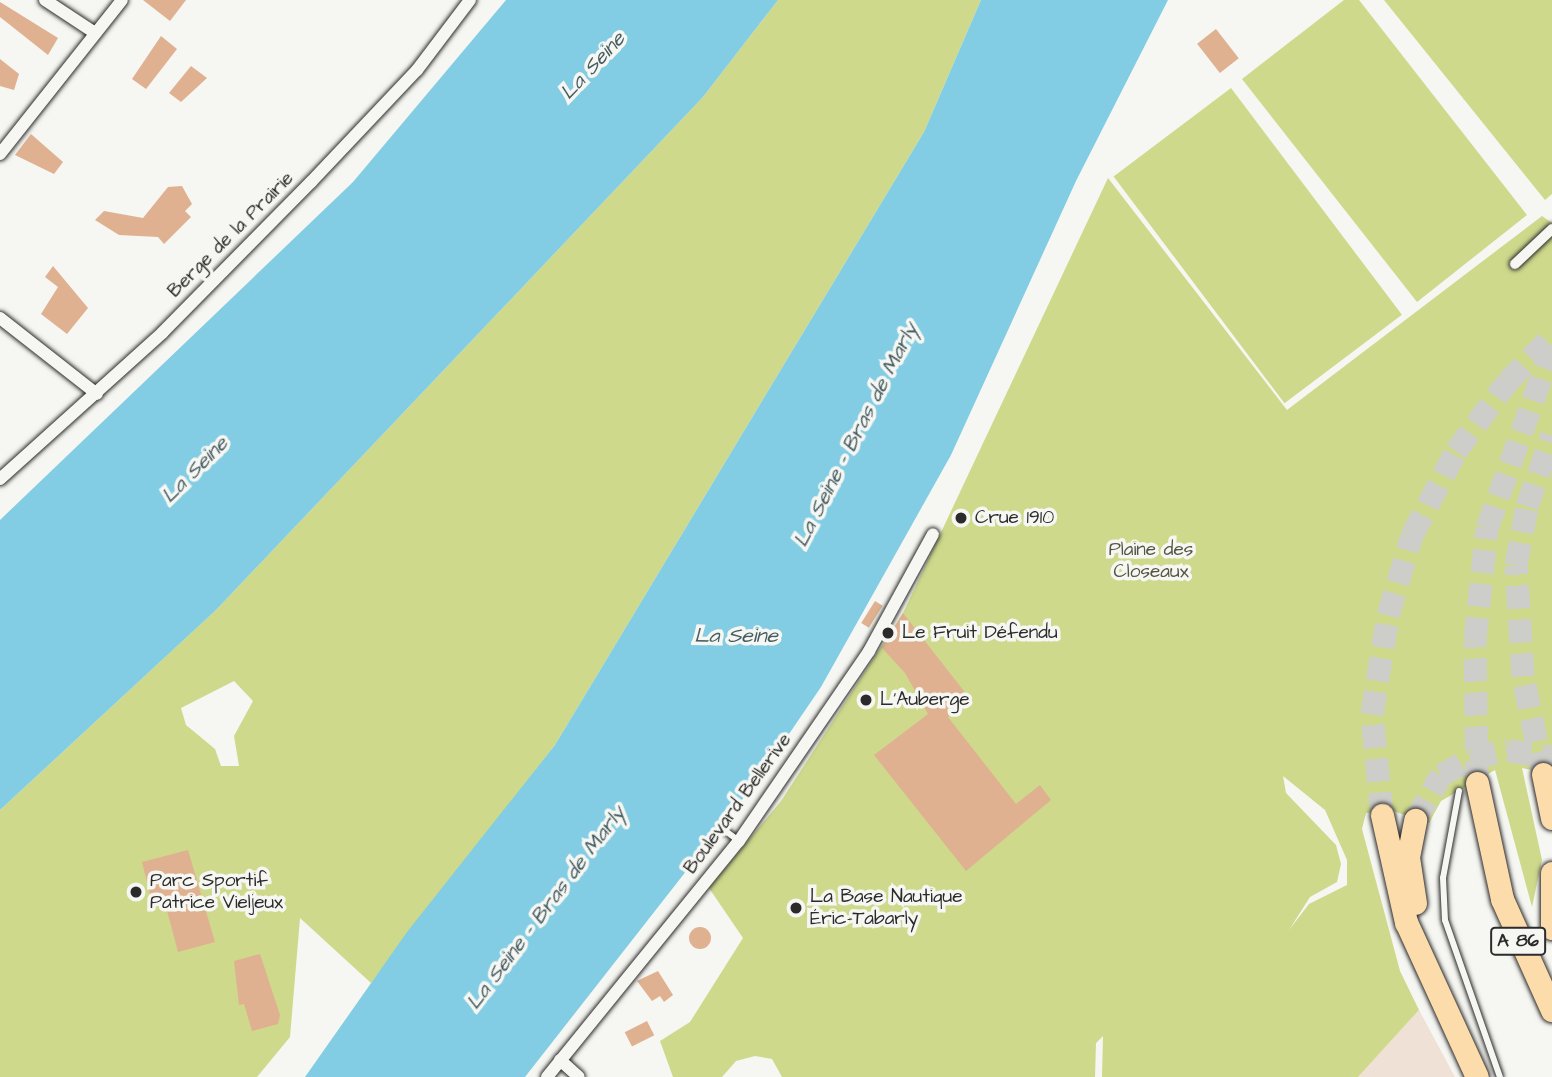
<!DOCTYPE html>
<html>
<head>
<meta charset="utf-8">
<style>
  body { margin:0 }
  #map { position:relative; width:1552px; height:1077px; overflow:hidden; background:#f6f6f2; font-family:"Architects Daughter",sans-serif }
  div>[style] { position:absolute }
  .built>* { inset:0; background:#efe1d5 }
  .green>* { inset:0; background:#ced98c; transform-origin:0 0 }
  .water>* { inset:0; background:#82cde3 }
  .building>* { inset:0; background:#dfb190; transform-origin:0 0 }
  .round { border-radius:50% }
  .motorway-tunnel>* { height:23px; margin-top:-11.5px; transform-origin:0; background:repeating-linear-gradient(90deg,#cdcdca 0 23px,transparent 0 34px) }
  .roads { filter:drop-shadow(0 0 2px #2b2b2b) drop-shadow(0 0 2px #2b2b2b) }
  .service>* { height:6px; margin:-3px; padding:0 3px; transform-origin:3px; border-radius:3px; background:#f6f6f2 }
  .pedestrian>* { height:10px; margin:-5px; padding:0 5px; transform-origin:5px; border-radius:5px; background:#f6f6f2 }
  .minor>* { height:12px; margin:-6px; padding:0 6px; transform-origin:6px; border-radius:6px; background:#f6f6f2 }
  .motorway>* { height:23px; margin:-11.5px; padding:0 11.5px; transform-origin:11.5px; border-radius:11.5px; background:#fddcac }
  .dots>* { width:19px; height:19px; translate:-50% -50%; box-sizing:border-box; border:4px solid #f6f6f2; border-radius:50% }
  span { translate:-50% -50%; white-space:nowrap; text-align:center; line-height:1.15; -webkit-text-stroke:7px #f6f6f2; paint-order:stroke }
  .shield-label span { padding:2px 5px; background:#f6f6f2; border:2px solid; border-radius:5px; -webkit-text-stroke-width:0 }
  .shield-label { font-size:18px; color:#2b2b2b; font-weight:700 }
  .street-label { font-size:19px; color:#2b2b2b }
  .poi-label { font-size:19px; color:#2b2b2b }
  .left { translate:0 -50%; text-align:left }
  .park-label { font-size:19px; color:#545643 }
  .water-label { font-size:21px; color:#455c62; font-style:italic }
</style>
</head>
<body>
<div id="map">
  <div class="built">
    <div style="clip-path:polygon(1419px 1010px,1455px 1077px,1358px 1077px)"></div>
  </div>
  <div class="green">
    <div style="clip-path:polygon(evenodd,778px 0,981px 0,924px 132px,555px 745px,371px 983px,300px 918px,290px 1037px,257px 1077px,0 1077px,0 810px,216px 610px,703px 97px,778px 0,234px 681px,253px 701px,234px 736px,239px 766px,221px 766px,215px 749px,186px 725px,181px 708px,234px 681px)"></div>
    <div style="clip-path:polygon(1344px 0,1359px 0,1527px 215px,1417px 302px,1242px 79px)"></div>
    <div style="clip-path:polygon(1384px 0,1552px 0,1552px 194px,1545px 200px)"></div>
    <div style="left:1231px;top:88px;width:284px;height:147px;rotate:53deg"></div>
    <div style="clip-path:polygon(evenodd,1108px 178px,1287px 410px,1542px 216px,1552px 223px,1552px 774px,1522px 768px,1542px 860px,1532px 907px,1495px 770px,1441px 801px,1429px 823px,1393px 811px,1366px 813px,1362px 829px,1400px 971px,1419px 1010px,1358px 1077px,1102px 1077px,1103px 1036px,1096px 1043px,1095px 1077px,782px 1077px,772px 1059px,755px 1056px,736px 1061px,722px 1077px,673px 1077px,660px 1041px,690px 1022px,743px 938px,709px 888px,781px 801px,903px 613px,1108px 178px,1283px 776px,1325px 810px,1347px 860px,1347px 885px,1309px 904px,1289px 930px,1310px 897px,1337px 882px,1341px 864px,1336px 845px,1286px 793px,1283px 776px)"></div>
  </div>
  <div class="water">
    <div style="clip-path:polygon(506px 0,778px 0,703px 97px,216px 610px,0 810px,0 520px,353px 182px)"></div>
    <div style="clip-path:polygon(981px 0,1168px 0,1076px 181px,951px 455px,821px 687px,759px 778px,525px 1077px,305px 1077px,407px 932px,555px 745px,924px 132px)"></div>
  </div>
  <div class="building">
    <div style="clip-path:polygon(143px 0,186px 0,170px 21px)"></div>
    <div style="clip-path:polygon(0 2px,58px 38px,48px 55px,0 17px)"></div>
    <div style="left:1216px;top:29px;width:37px;height:24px;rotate:52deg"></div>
    <div style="clip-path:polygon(161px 36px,177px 49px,146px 89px,132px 79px)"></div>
    <div style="clip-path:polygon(0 59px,19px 74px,14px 90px,0 86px)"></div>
    <div style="clip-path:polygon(191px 66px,207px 78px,181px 102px,169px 93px)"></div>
    <div style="clip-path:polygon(31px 134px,63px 162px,54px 174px,15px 155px)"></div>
    <div style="clip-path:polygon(182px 186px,192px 204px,185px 211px,191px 217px,164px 244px,158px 237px,119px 235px,95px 220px,104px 211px,143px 218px,168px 187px)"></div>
    <div style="clip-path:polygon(53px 266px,88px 308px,67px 334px,41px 314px,58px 287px,45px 277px)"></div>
    <div style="left:875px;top:601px;width:9px;height:26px;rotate:32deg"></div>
    <div style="clip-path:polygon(903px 613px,967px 695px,948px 717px,1016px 804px,1040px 785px,1051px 800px,966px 871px,874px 755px,928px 714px,905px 673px,882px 648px)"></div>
    <div style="clip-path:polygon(188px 850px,215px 942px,178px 952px,165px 903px,153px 906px,142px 862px)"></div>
    <div class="round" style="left:689px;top:927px;width:22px;height:22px"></div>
    <div style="clip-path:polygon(260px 954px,280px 1015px,278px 1024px,252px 1031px,244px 1004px,239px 1005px,234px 961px)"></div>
    <div style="clip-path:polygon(658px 971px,673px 995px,664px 1002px,660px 996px,652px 1001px,637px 981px)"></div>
    <div style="left:647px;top:1021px;width:16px;height:25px;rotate:63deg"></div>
  </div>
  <div class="motorway-tunnel">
    <div style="left:1543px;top:774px;width:100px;rotate:-101.5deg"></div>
    <div style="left:1523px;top:676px;width:111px;rotate:-93.6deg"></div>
    <div style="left:1516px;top:565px;width:60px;rotate:-79.4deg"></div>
    <div style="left:1527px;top:506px;width:75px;rotate:-70.6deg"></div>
    <div style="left:1477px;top:783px;width:143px;rotate:-90.8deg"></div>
    <div style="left:1475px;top:640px;width:113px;rotate:-83.9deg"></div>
    <div style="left:1487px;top:528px;width:192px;rotate:-70.2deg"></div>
    <div style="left:1382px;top:815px;width:101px;rotate:-95.7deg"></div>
    <div style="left:1372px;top:714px;width:100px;rotate:-80.8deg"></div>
    <div style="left:1388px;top:615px;width:84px;rotate:-73.3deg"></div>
    <div style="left:1412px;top:535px;width:95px;rotate:-62.4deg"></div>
    <div style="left:1456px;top:451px;width:86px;rotate:-53.5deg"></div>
    <div style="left:1507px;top:382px;width:64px;rotate:-45.6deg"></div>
    <div style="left:1415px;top:820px;width:52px;rotate:-60deg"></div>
    <div style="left:1441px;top:775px;width:37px;rotate:-29deg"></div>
    <div style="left:1473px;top:757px;width:36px;rotate:-11deg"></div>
    <div style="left:1508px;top:750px;width:45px;rotate:9deg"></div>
  </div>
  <div class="roads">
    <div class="service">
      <div style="left:1459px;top:791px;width:88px;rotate:100.4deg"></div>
      <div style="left:1443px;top:878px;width:42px;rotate:87.3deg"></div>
      <div style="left:1445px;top:920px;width:166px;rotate:70.7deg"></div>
      <div style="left:723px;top:829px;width:20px;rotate:37deg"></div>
    </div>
    <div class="pedestrian">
      <div style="left:1515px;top:264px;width:51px;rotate:-43.4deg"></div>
    </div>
    <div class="minor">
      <div style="left:45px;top:0;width:60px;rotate:33.4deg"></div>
      <div style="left:0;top:154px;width:196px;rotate:-51.6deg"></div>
      <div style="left:0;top:318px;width:123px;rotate:38.1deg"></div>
      <div style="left:0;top:479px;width:219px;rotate:-42deg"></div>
      <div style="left:163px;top:332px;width:211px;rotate:-45.4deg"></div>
      <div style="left:311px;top:182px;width:154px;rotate:-46.6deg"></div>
      <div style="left:417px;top:70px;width:88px;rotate:-52.9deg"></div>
      <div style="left:560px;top:1060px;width:25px;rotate:42deg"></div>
      <div style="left:547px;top:1077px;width:304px;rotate:-50.9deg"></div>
      <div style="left:739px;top:841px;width:230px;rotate:-55.6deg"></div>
      <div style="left:869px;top:651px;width:133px;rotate:-61.3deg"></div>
    </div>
    <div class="motorway">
      <div style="left:1543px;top:774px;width:45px;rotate:78.4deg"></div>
      <div style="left:1477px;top:783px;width:119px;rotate:77.8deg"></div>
      <div style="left:1502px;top:899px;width:122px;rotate:65.8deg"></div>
      <div style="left:1382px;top:815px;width:110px;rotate:77.4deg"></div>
      <div style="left:1406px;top:922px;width:170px;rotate:65.4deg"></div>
      <div style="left:1552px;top:873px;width:55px;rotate:90deg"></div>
      <div style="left:1415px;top:903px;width:47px;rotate:-98.7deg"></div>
      <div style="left:1408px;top:857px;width:38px;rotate:-79deg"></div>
    </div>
  </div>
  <div class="dots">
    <div style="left:961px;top:518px;background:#2b2b2b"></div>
    <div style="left:888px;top:633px;background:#2b2b2b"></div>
    <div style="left:866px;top:700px;background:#2b2b2b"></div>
    <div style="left:136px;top:892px;background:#2b2b2b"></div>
    <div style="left:796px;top:908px;background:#2b2b2b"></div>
  </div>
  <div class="shield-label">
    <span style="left:1518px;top:941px">A 86</span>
  </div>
  <div class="street-label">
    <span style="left:231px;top:235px;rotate:-45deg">Berge de la Prairie</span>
    <span style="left:738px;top:804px;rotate:-54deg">Boulevard Bellerive</span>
  </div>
  <div class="poi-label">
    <span class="left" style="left:975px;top:518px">Crue 1910</span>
    <span class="left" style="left:902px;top:633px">Le Fruit Défendu</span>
    <span class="left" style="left:880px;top:700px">L'Auberge</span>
    <span class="left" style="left:150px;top:892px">Parc Sportif<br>Patrice Vieljeux</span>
    <span class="left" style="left:810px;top:908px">La Base Nautique<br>Éric-Tabarly</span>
  </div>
  <div class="park-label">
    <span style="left:1151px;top:561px">Plaine des<br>Closeaux</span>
  </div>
  <div class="water-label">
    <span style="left:593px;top:66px;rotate:-47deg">La Seine</span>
    <span style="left:856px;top:435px;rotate:-63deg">La Seine - Bras de Marly</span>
    <span style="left:195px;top:470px;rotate:-45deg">La Seine</span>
    <span style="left:736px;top:636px">La Seine</span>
    <span style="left:546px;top:908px;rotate:-53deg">La Seine - Bras de Marly</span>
  </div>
</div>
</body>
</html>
